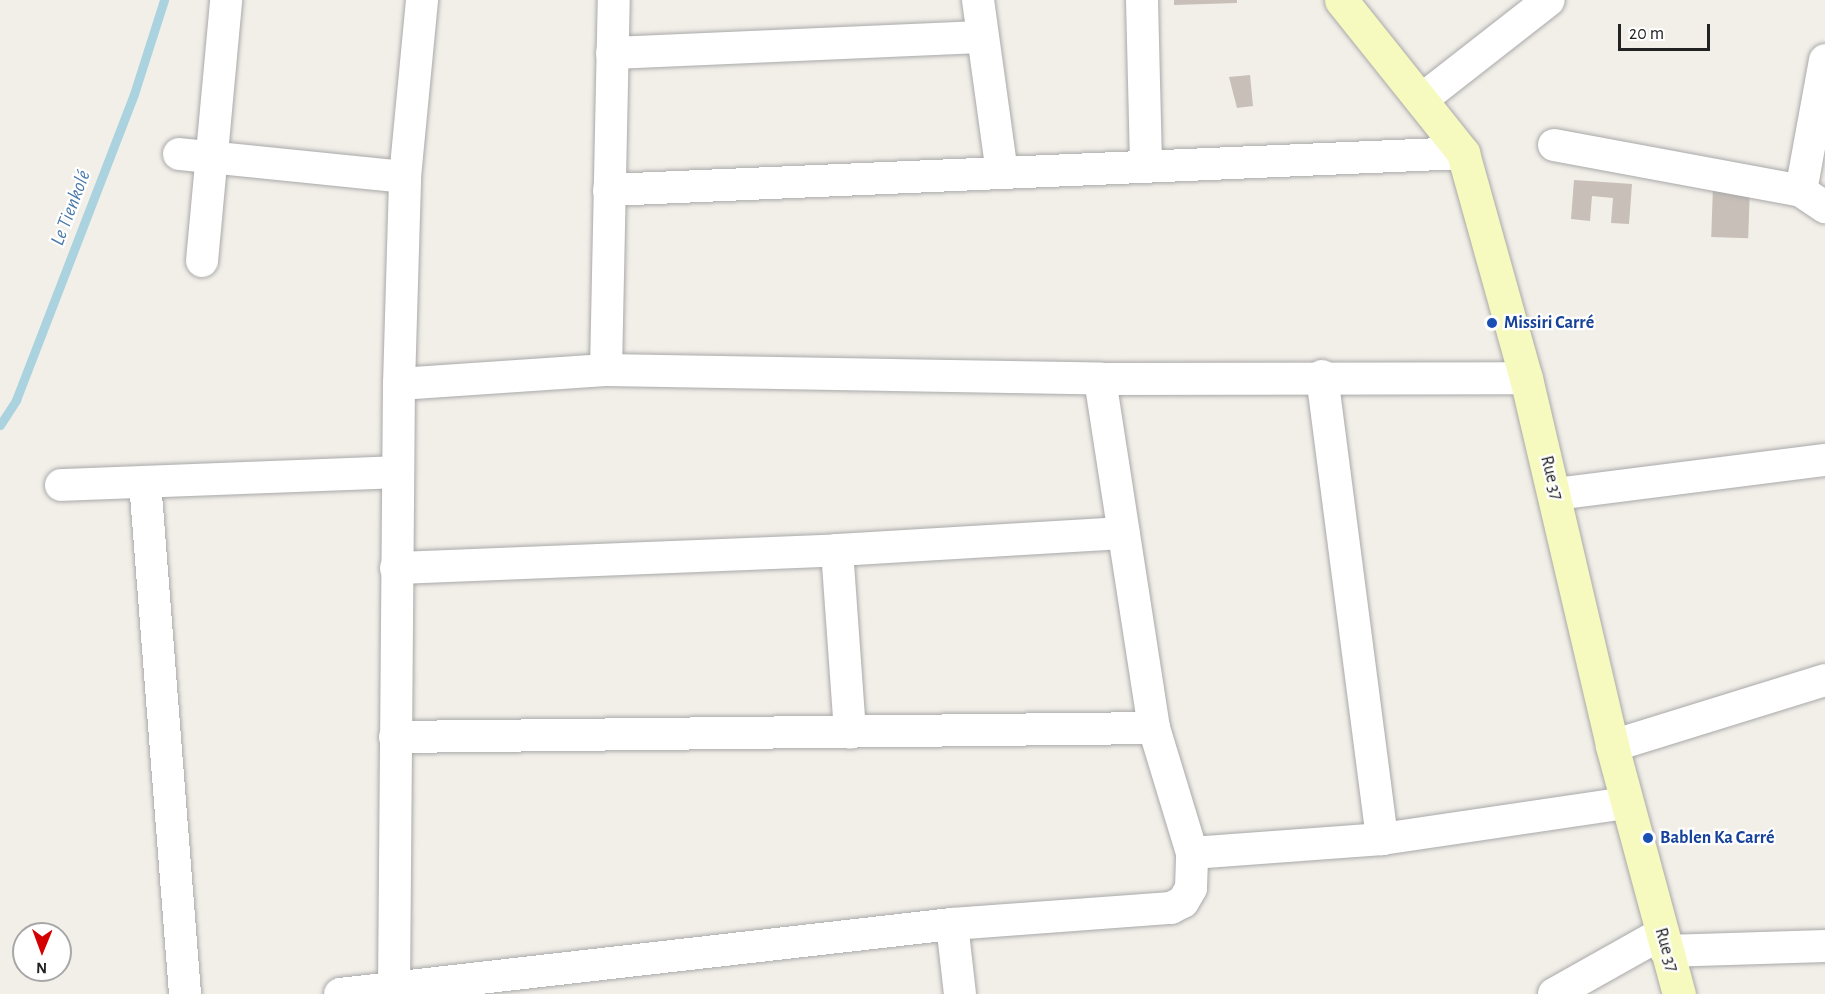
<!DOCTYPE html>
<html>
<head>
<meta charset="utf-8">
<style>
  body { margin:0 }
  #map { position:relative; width:1825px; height:994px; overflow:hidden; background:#f2efe9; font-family:"Alegreya Sans",sans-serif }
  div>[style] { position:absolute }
  .stream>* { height:9px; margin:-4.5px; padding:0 4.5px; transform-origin:4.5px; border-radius:4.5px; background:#aad3df }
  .building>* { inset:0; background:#c7bfb8; transform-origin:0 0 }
  .roads { filter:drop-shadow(0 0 2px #a9a9a9) drop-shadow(0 0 2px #a9a9a9) }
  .street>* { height:32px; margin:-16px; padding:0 16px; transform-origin:16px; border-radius:16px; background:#fff }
  .secondary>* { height:33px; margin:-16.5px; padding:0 16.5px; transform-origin:16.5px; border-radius:16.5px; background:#f7fabf }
  .dots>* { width:16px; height:16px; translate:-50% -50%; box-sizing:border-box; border:3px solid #fff; border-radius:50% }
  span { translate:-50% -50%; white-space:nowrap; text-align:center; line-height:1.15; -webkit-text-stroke:4.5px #fff; paint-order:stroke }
  .transit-label { font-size:18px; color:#164399; font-weight:700 }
  .left { translate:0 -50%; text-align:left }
  .street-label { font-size:18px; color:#222 }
  .water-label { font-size:20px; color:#4a7aab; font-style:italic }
  .north { position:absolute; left:12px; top:922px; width:60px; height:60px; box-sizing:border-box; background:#fff; border:2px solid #a7a7a7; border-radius:50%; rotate:181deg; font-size:16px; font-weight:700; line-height:24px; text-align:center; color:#222 }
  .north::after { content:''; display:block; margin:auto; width:21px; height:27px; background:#d40000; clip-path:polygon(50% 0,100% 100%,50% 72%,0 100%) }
  .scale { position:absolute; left:1618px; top:24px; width:92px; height:27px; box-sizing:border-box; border:3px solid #222; border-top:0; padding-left:8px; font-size:18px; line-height:21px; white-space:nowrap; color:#222; -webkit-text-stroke:4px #fff; paint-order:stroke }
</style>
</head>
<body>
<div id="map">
  <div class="stream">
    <div style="left:0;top:425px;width:30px;rotate:-57deg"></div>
    <div style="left:16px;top:400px;width:328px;rotate:-68.9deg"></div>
    <div style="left:134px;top:94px;width:99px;rotate:-72.3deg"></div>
  </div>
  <div class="building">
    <div style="clip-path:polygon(1174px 0,1237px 0,1237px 3px,1174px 5px)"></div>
    <div style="clip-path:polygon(1250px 75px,1253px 106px,1237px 108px,1229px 77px)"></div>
    <div style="clip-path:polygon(1574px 180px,1632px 184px,1629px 224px,1611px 223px,1613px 198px,1592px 196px,1590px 221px,1571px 219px)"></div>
    <div style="left:1713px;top:186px;width:37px;height:51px;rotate:2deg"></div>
  </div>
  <div class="roads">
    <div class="street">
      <div style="left:978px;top:0;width:174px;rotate:82.1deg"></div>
      <div style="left:1142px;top:0;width:166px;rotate:88.6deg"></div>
      <div style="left:612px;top:53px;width:370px;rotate:-2.5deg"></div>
      <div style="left:1421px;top:100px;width:162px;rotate:-38deg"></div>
      <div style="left:1554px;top:145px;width:251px;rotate:10.5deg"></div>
      <div style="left:1801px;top:191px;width:29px;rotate:34deg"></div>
      <div style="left:179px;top:154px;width:227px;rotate:5.8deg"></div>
      <div style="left:609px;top:190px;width:855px;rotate:-2.48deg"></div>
      <div style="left:1801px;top:191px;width:133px;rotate:-79.6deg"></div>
      <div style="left:202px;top:261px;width:262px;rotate:-84.7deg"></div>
      <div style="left:606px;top:370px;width:370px;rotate:-88.8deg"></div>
      <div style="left:1322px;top:376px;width:467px;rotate:82.6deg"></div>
      <div style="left:399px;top:384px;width:207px;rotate:-3.9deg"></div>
      <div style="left:606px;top:370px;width:494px;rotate:1deg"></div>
      <div style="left:1100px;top:379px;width:426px;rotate:-0.1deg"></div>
      <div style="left:145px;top:482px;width:514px;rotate:85.53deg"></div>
      <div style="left:61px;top:485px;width:337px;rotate:-2.2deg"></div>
      <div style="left:1555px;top:494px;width:272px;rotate:-7.2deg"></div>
      <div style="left:837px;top:550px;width:183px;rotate:85.9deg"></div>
      <div style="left:396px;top:568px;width:441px;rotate:-2.3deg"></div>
      <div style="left:837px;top:550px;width:287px;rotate:-3.4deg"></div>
      <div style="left:395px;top:737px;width:759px;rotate:-0.68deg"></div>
      <div style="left:1612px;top:746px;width:223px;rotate:-17.2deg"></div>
      <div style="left:1192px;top:853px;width:191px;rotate:-4.2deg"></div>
      <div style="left:1382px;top:839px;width:248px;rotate:-8.4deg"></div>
      <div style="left:952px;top:924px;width:70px;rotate:83.5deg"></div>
      <div style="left:1666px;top:951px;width:159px;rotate:-1.8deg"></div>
      <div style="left:394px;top:990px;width:606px;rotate:-89.53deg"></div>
      <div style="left:399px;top:384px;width:207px;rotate:-88.3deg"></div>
      <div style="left:405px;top:177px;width:178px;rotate:-84.5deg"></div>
      <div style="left:340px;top:994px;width:616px;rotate:-6.53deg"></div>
      <div style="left:952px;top:924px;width:220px;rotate:-4.2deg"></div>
      <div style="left:1171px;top:908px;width:13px;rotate:-27deg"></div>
      <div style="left:1183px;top:902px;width:16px;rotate:-60deg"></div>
      <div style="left:1191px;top:888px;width:35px;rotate:-88deg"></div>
      <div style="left:1192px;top:853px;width:131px;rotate:-106.9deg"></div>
      <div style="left:1154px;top:728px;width:353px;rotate:-98.8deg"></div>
      <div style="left:1554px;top:994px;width:123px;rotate:-29.3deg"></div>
    </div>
    <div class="secondary">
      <div style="left:1341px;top:0;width:196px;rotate:51.4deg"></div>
      <div style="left:1463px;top:153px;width:234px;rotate:74.4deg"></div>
      <div style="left:1526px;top:378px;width:378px;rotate:76.8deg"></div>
      <div style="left:1612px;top:746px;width:257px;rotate:74.9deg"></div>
    </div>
  </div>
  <div class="dots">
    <div style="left:1492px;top:323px;background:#1a4fb4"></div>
    <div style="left:1648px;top:838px;background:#1a4fb4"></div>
  </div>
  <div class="transit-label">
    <span class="left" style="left:1504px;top:323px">Missiri Carré</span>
    <span class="left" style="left:1660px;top:838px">Bablen Ka Carré</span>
  </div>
  <div class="street-label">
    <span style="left:1551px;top:478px;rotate:76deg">Rue 37</span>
    <span style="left:1666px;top:950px;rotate:74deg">Rue 37</span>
  </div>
  <div class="water-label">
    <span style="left:71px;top:208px;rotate:-69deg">Le Tienkolé</span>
  </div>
  <div class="north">N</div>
  <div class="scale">20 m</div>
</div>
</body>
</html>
